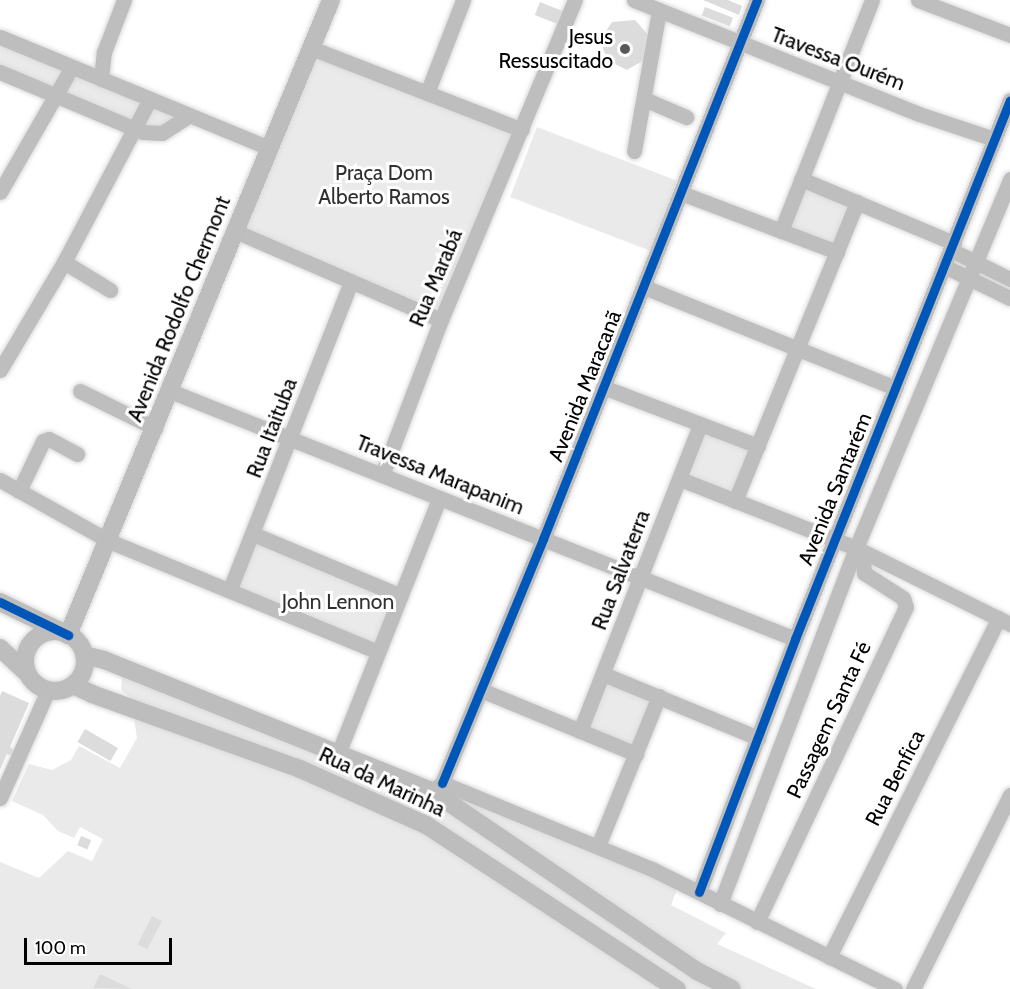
<!DOCTYPE html>
<html>
<head>
<meta charset="utf-8">
<style>
  body { margin:0 }
  #map { position:relative; width:1010px; height:989px; overflow:hidden; background:#fff; font-family:Cabin,sans-serif }
  div>[style] { position:absolute }
  .green>* { inset:0; background:#eaeaea; transform-origin:0 0 }
  .building>* { inset:0; background:#dcdcdc; transform-origin:0 0 }
  .roads { filter:drop-shadow(0 0 2px #dbdbdb) drop-shadow(0 0 2px #dbdbdb) }
  .minor>* { height:15px; margin:-7.5px; padding:0 7.5px; transform-origin:7.5px; border-radius:7.5px; background:#bebebe }
  .major>* { height:18px; margin:-9px; padding:0 9px; transform-origin:9px; border-radius:9px; background:#bdbdbd }
  .major>.ring { margin:-9px; padding:0; box-sizing:content-box; background:none; border:18px solid #bdbdbd; border-radius:50% }
  .cycleway>* { height:9px; margin:-4.5px; padding:0 4.5px; transform-origin:4.5px; border-radius:4.5px; background:#0057b8 }
  .dots>* { width:16px; height:16px; translate:-50% -50%; box-sizing:border-box; border:3px solid #fff; border-radius:50% }
  span { translate:-50% -50%; white-space:nowrap; text-align:center; line-height:1.15; -webkit-text-stroke:6px #fff; paint-order:stroke }
  .poi-label { font-size:21px; color:#000 }
  .right { translate:-100% -50%; text-align:right }
  .street-label { font-size:21px; color:#000 }
  .park-label { font-size:21px; color:#2f2f2f }
  .scale { position:absolute; left:24px; top:938px; width:148px; height:27px; box-sizing:border-box; border:3px solid #000; border-top:0; padding-left:8px; font-size:18px; line-height:21px; white-space:nowrap; color:#000; -webkit-text-stroke:4px #fff; paint-order:stroke }
</style>
</head>
<body>
<div id="map">
  <div class="green">
    <div style="clip-path:polygon(0 37px,188px 116px,162px 133px,0 72px)"></div>
    <div style="left:311px;top:48px;width:226px;height:198px;rotate:21deg"></div>
    <div style="left:537px;top:127px;width:150px;height:75px;rotate:21deg"></div>
    <div style="left:801px;top:179px;width:61px;height:56px;rotate:22deg"></div>
    <div style="left:700px;top:425px;width:62px;height:58px;rotate:20deg"></div>
    <div style="left:253px;top:534px;width:160px;height:60px;rotate:23deg"></div>
    <div style="clip-path:polygon(123px 667px,440px 788px,678px 887px,671px 905px,726px 933px,717px 944px,816px 989px,0 989px,0 862px,39px 878px,68px 851px,92px 861px,103px 839px,80px 827px,74px 838px,58px 831px,43px 815px,12px 801px,29px 764px,52px 770px,71px 760px,79px 746px,120px 768px,137px 738px,131px 698px,121px 690px)"></div>
    <div style="left:603px;top:674px;width:60px;height:61px;rotate:21deg"></div>
  </div>
  <div class="building">
    <div style="clip-path:polygon(703px 0,728px 0,742px 6px,739px 15px)"></div>
    <div style="left:540px;top:2px;width:29px;height:14px;rotate:22deg"></div>
    <div style="left:705px;top:7px;width:30px;height:9px;rotate:21deg"></div>
    <div style="clip-path:polygon(635px 20px,650px 37px,646px 59px,627px 70px,607px 60px,600px 40px,612px 22px)"></div>
    <div style="clip-path:polygon(2px 691px,29px 703px,10px 747px,15px 750px,12px 756px,7px 754px,0 770px,0 696px)"></div>
    <div style="left:85px;top:729px;width:38px;height:15px;rotate:30deg"></div>
    <div style="left:81px;top:836px;width:11px;height:10px;rotate:22deg"></div>
    <div style="left:152px;top:916px;width:11px;height:32px;rotate:27deg"></div>
    <div style="clip-path:polygon(100px 974px,132px 989px,93px 988px)"></div>
  </div>
  <div class="roads">
    <div class="minor">
      <div style="left:634px;top:0;width:307px;rotate:21.8deg"></div>
      <div style="left:919px;top:114px;width:79px;rotate:18.4deg"></div>
      <div style="left:918px;top:0;width:98px;rotate:20.8deg"></div>
      <div style="left:0;top:37px;width:291px;rotate:22.4deg"></div>
      <div style="left:311px;top:48px;width:226px;rotate:21.2deg"></div>
      <div style="left:0;top:72px;width:155px;rotate:22.8deg"></div>
      <div style="left:143px;top:132px;width:19px;rotate:3deg"></div>
      <div style="left:162px;top:133px;width:31px;rotate:-33deg"></div>
      <div style="left:101px;top:79px;width:27px;rotate:-84deg"></div>
      <div style="left:104px;top:52px;width:56px;rotate:-69deg"></div>
      <div style="left:427px;top:93px;width:100px;rotate:-68.8deg"></div>
      <div style="left:644px;top:99px;width:46px;rotate:23.2deg"></div>
      <div style="left:634px;top:151px;width:143px;rotate:-79.9deg"></div>
      <div style="left:801px;top:179px;width:166px;rotate:22.7deg"></div>
      <div style="left:0;top:192px;width:144px;rotate:-60.1deg"></div>
      <div style="left:681px;top:193px;width:167px;rotate:20.7deg"></div>
      <div style="left:235px;top:231px;width:224px;rotate:23.4deg"></div>
      <div style="left:781px;top:231px;width:248px;rotate:-68.5deg"></div>
      <div style="left:951px;top:250px;width:66px;rotate:26.2deg"></div>
      <div style="left:64px;top:262px;width:54px;rotate:31.3deg"></div>
      <div style="left:944px;top:266px;width:73px;rotate:25.9deg"></div>
      <div style="left:644px;top:287px;width:271px;rotate:21.9deg"></div>
      <div style="left:0;top:370px;width:126px;rotate:-59.3deg"></div>
      <div style="left:64px;top:262px;width:184px;rotate:-62.2deg"></div>
      <div style="left:603px;top:387px;width:166px;rotate:20.8deg"></div>
      <div style="left:80px;top:391px;width:84px;rotate:26.3deg"></div>
      <div style="left:170px;top:391px;width:672px;rotate:21.64deg"></div>
      <div style="left:382px;top:475px;width:166px;rotate:-69.2deg"></div>
      <div style="left:441px;top:320px;width:347px;rotate:-67.3deg"></div>
      <div style="left:680px;top:479px;width:189px;rotate:21.4deg"></div>
      <div style="left:856px;top:548px;width:172px;rotate:26.3deg"></div>
      <div style="left:0;top:480px;width:125px;rotate:29.2deg"></div>
      <div style="left:109px;top:541px;width:291px;rotate:22.4deg"></div>
      <div style="left:19px;top:491px;width:55px;rotate:-64.4deg"></div>
      <div style="left:43px;top:441px;width:6px;rotate:-18deg"></div>
      <div style="left:49px;top:439px;width:32px;rotate:28deg"></div>
      <div style="left:735px;top:501px;width:323px;rotate:-67.8deg"></div>
      <div style="left:253px;top:534px;width:160px;rotate:22.7deg"></div>
      <div style="left:230px;top:589px;width:330px;rotate:-68.5deg"></div>
      <div style="left:603px;top:674px;width:168px;rotate:22.4deg"></div>
      <div style="left:481px;top:690px;width:168px;rotate:22.4deg"></div>
      <div style="left:580px;top:731px;width:329px;rotate:-68.6deg"></div>
      <div style="left:338px;top:754px;width:274px;rotate:-68.4deg"></div>
      <div style="left:442px;top:783px;width:264px;rotate:-67.5deg"></div>
      <div style="left:543px;top:539px;width:580px;rotate:-68.35deg"></div>
      <div style="left:435px;top:789px;width:9px;rotate:-41deg"></div>
      <div style="left:442px;top:783px;width:227px;rotate:22.3deg"></div>
      <div style="left:652px;top:869px;width:271px;rotate:26.3deg"></div>
      <div style="left:0;top:798px;width:118px;rotate:-66deg"></div>
      <div style="left:598px;top:846px;width:162px;rotate:-67.9deg"></div>
      <div style="left:699px;top:892px;width:271px;rotate:-69.2deg"></div>
      <div style="left:795px;top:639px;width:580px;rotate:-68.25deg"></div>
      <div style="left:720px;top:904px;width:381px;rotate:-69.1deg"></div>
      <div style="left:856px;top:548px;width:400px;rotate:-67.3deg"></div>
      <div style="left:757px;top:922px;width:348px;rotate:-64.7deg"></div>
      <div style="left:906px;top:607px;width:9px;rotate:-108deg"></div>
      <div style="left:903px;top:598px;width:46px;rotate:-147.3deg"></div>
      <div style="left:864px;top:573px;width:22px;rotate:-95deg"></div>
      <div style="left:829px;top:957px;width:379px;rotate:-63.4deg"></div>
      <div style="left:913px;top:989px;width:217px;rotate:-63.4deg"></div>
    </div>
    <div class="major">
      <div style="left:0;top:602px;width:76px;rotate:25.9deg"></div>
      <div style="left:68px;top:635px;width:687px;rotate:-67.5deg"></div>
      <div class="ring" style="left:25px;top:631px;width:42px;height:42px"></div>
      <div style="left:0;top:648px;width:38px;rotate:43deg"></div>
      <div style="left:84px;top:655px;width:21px;rotate:14deg"></div>
      <div style="left:104px;top:660px;width:353px;rotate:21.8deg"></div>
      <div style="left:432px;top:791px;width:320px;rotate:34.2deg"></div>
      <div style="left:697px;top:971px;width:39px;rotate:27deg"></div>
      <div style="left:73px;top:685px;width:21px;rotate:25deg"></div>
      <div style="left:92px;top:694px;width:221px;rotate:19.8deg"></div>
      <div style="left:300px;top:769px;width:138px;rotate:24deg"></div>
      <div style="left:426px;top:825px;width:300px;rotate:33.2deg"></div>
    </div>
  </div>
  <div class="cycleway">
    <div style="left:0;top:602px;width:76px;rotate:25.9deg"></div>
    <div style="left:442px;top:783px;width:264px;rotate:-67.5deg"></div>
    <div style="left:543px;top:539px;width:580px;rotate:-68.35deg"></div>
    <div style="left:699px;top:892px;width:271px;rotate:-69.2deg"></div>
    <div style="left:795px;top:639px;width:580px;rotate:-68.25deg"></div>
  </div>
  <div class="dots">
    <div style="left:625px;top:49px;background:#595959"></div>
  </div>
  <div class="poi-label">
    <span class="right" style="left:613px;top:49px">Jesus<br>Ressuscitado</span>
  </div>
  <div class="street-label">
    <span style="left:838px;top:59px;rotate:21deg">Travessa Ourém</span>
    <span style="left:436px;top:278px;rotate:-67deg">Rua Marabá</span>
    <span style="left:179px;top:309px;rotate:-68deg">Avenida Rodolfo Chermont</span>
    <span style="left:585px;top:386px;rotate:-68deg">Avenida Maracanã</span>
    <span style="left:272px;top:428px;rotate:-69deg">Rua Itaituba</span>
    <span style="left:440px;top:475px;rotate:22deg">Travessa Marapanim</span>
    <span style="left:835px;top:489px;rotate:-68deg">Avenida Santarém</span>
    <span style="left:621px;top:570px;rotate:-69deg">Rua Salvaterra</span>
    <span style="left:829px;top:720px;rotate:-65deg">Passagem Santa Fé</span>
    <span style="left:895px;top:778px;rotate:-63deg">Rua Benfica</span>
    <span style="left:382px;top:782px;rotate:25deg">Rua da Marinha</span>
  </div>
  <div class="park-label">
    <span style="left:384px;top:185px">Praça Dom<br>Alberto Ramos</span>
    <span style="left:338px;top:602px">John Lennon</span>
  </div>
  <div class="scale">100 m</div>
</div>
</body>
</html>
